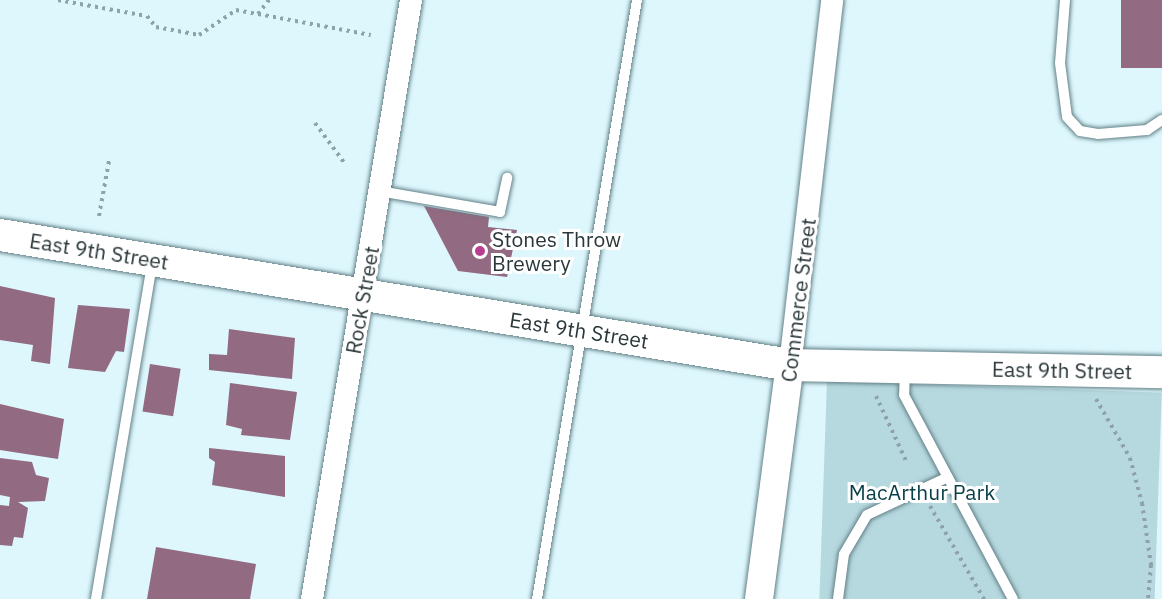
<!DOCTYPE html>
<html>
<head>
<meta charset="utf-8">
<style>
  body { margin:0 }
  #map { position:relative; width:1162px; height:599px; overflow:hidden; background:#ddf7fd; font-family:"IBM Plex Sans",sans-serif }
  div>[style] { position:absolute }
  .green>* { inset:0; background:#b6d8df; transform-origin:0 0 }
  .building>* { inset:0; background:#926a81; transform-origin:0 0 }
  .path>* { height:4px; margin-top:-2px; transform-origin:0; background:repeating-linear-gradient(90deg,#8ea3a7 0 3px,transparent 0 7.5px) }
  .roads { filter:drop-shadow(0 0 2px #628087) drop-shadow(0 0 2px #628087) }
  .service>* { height:10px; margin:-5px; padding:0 5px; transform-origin:5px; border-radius:5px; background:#fff }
  .minor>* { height:22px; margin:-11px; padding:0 11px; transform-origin:11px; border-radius:11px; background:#fff }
  .tertiary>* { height:28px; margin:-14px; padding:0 14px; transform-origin:14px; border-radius:14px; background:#fff }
  .secondary>* { height:32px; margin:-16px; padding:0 16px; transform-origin:16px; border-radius:16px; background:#fff }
  .dots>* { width:16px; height:16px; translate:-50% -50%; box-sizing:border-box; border:3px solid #fff; border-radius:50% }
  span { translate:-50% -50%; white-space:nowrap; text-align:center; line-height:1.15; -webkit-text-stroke:6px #fff; paint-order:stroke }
  .poi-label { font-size:21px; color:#2a373a }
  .left { translate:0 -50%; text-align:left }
  .street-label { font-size:21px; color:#2a373a }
  .park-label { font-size:21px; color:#083e48 }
</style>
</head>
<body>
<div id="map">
  <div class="green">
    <div style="left:827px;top:381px;width:335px;height:220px;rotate:2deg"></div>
  </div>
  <div class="building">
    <div style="left:1121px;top:0;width:41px;height:68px"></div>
    <div style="clip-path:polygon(424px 206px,489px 217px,488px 227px,517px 230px,507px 277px,458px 271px)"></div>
    <div style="clip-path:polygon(0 286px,55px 298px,50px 364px,31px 361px,33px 345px,0 340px)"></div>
    <div style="clip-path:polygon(78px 305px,130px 309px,124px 352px,116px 351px,105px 372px,68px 368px)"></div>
    <div style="clip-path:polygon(229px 329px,295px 338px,292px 379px,209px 370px,209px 354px,227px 355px)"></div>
    <div style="left:150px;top:364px;width:31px;height:48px;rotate:9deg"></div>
    <div style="clip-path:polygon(230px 383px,297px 392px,290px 440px,241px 435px,242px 429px,226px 425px)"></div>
    <div style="clip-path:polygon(0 404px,64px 419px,58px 459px,0 450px)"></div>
    <div style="clip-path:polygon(209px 448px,285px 456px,285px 497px,212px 485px,215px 462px,209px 458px)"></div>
    <div style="clip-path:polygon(0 458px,32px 462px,36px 475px,49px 478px,45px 501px,18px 502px,28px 508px,23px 538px,14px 537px,12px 546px,0 545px,0 505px,9px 506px,10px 497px,0 495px)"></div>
    <div style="clip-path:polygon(156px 547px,256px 564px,250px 599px,147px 599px)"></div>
  </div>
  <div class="path">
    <div style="left:58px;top:0;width:90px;rotate:10.2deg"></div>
    <div style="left:147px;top:16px;width:14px;rotate:51deg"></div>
    <div style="left:156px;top:27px;width:44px;rotate:10.5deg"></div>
    <div style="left:199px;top:35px;width:45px;rotate:-34deg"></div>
    <div style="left:236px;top:10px;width:137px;rotate:10.5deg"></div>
    <div style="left:258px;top:14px;width:18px;rotate:-52deg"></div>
    <div style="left:315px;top:123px;width:52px;rotate:53.6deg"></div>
    <div style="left:99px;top:216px;width:56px;rotate:-79.7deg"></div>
    <div style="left:876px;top:396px;width:74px;rotate:65.2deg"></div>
    <div style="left:1096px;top:399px;width:68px;rotate:60deg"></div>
    <div style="left:1130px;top:458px;width:47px;rotate:75.1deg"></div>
    <div style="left:1142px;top:503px;width:63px;rotate:81.7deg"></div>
    <div style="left:1151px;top:565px;width:34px;rotate:95deg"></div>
    <div style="left:930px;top:506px;width:108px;rotate:59.9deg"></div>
  </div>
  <div class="roads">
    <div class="service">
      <div style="left:1065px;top:0;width:63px;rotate:94.5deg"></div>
      <div style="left:1060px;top:63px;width:54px;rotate:82.6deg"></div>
      <div style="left:1067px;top:117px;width:19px;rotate:47deg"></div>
      <div style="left:1080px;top:131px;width:18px;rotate:9deg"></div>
      <div style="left:1098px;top:134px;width:49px;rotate:-4.7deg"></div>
      <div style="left:1147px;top:130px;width:18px;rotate:-34deg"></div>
      <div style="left:379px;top:191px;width:123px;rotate:9.8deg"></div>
      <div style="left:500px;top:212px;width:35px;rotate:-78deg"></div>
      <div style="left:905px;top:370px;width:25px;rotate:92deg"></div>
      <div style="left:904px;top:395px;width:231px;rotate:61.9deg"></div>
      <div style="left:96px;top:599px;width:341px;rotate:-80.5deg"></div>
      <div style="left:537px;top:599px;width:607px;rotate:-80.52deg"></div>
      <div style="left:838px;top:599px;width:45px;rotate:-82.4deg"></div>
      <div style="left:844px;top:554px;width:45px;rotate:-59.5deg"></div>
      <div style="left:867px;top:515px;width:89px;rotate:-25.1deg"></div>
    </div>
    <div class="minor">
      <div style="left:790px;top:365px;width:367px;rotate:-83.4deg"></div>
      <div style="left:312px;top:599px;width:607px;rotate:-80.62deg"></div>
    </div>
    <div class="tertiary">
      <div style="left:759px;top:599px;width:236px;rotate:-82.5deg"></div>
    </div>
    <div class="secondary">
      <div style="left:0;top:235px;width:801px;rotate:9.34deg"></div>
      <div style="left:790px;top:365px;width:372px;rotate:1.1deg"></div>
    </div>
  </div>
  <div class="dots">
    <div style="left:480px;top:251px;background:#b93e90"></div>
  </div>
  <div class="poi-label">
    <span class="left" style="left:492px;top:251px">Stones Throw<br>Brewery</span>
  </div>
  <div class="street-label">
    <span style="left:99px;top:251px;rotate:9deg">East 9th Street</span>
    <span style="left:362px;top:300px;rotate:-80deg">Rock Street</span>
    <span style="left:798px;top:300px;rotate:-83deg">Commerce Street</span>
    <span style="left:579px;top:330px;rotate:9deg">East 9th Street</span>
    <span style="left:1062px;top:370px;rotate:1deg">East 9th Street</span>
  </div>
  <div class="park-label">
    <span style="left:922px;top:492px">MacArthur Park</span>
  </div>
</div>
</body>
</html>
